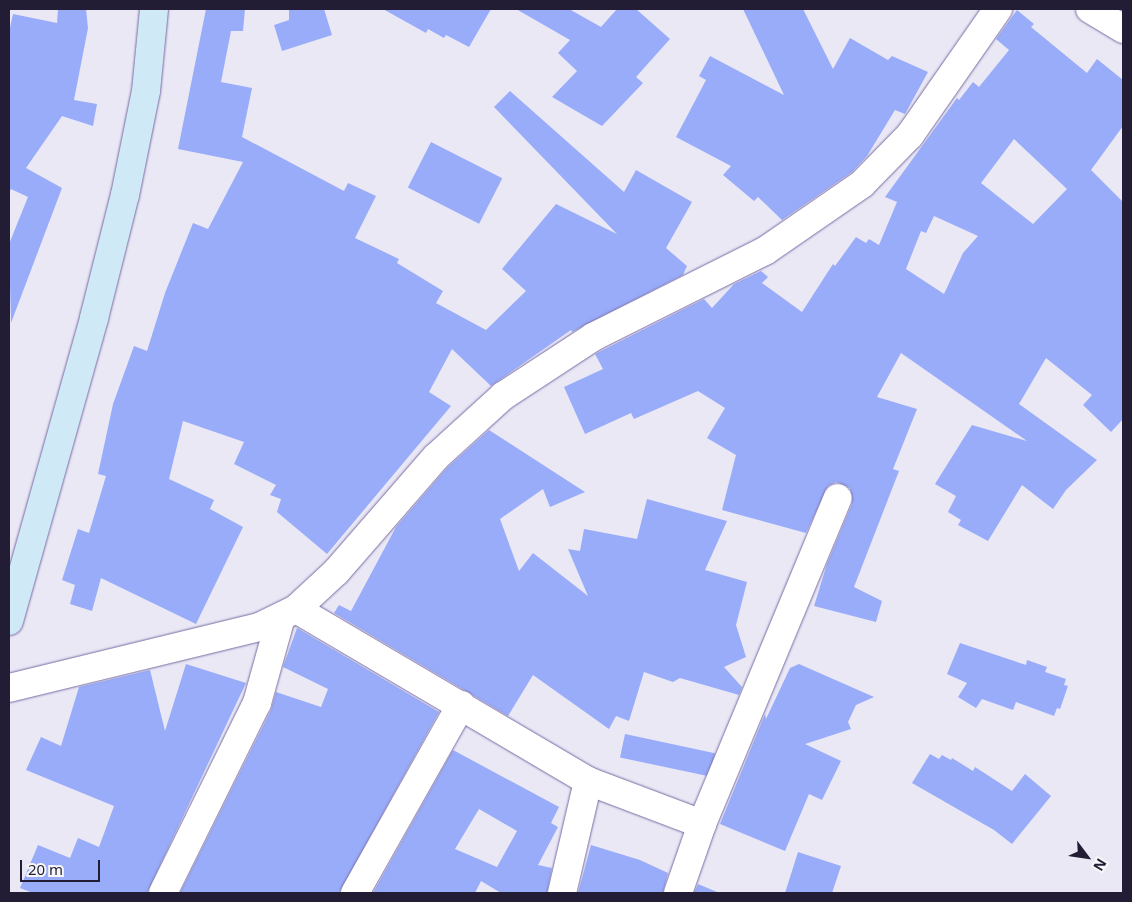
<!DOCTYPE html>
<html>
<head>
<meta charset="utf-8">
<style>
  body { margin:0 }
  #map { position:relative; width:1132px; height:902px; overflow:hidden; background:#eae8f5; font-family:"Noto Sans",sans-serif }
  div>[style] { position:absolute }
  .building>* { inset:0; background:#99acf9; transform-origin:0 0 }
  .roads { filter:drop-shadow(0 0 1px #786ba5) drop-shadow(0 0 1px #786ba5) }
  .minor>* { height:28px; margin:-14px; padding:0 14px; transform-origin:14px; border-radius:14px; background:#fff }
  .major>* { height:28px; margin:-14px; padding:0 14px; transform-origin:14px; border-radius:14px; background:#d0e9f7 }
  span { translate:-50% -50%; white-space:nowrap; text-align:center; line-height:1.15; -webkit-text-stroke:5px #f7f7f7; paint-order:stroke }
  .frame { position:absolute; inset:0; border:10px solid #221d35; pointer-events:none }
  .north { position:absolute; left:1062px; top:832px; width:50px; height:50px; -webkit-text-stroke:4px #f7f7f7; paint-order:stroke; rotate:121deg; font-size:14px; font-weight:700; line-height:20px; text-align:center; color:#221d35 }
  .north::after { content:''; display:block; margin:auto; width:18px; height:22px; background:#221d35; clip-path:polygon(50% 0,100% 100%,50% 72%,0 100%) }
  .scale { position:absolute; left:20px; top:860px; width:80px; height:22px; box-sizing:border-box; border:2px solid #221d35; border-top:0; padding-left:6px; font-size:15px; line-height:18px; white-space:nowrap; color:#221d35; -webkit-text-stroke:4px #f7f7f7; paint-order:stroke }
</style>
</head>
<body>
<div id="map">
  <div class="building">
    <div style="clip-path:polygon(58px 9px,86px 9px,88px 28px,74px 100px,97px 104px,93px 126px,62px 116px,26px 168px,62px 188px,11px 323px,9px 244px,28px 197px,11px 189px,9px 193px,9px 32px,13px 14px,57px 23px)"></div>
    <div style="clip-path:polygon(206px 9px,245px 9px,243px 31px,231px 31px,221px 82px,252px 88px,242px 137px,344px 191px,348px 183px,376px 196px,355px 238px,399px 259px,397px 263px,443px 291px,436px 303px,486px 330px,526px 291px,502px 269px,556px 204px,617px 234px,494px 107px,510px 91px,624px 192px,636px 170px,692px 202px,666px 248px,687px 266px,683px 275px,572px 332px,571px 330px,491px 386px,452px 349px,429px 392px,451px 406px,327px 554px,277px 512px,281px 499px,270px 495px,276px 485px,234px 464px,244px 442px,183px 421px,169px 479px,214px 500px,210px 509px,243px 527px,196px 624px,101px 578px,92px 611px,70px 604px,75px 585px,62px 580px,78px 529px,89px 533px,106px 476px,98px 474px,113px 404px,134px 346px,147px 351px,165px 293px,193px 223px,208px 229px,243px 162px,178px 149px)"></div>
    <div style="clip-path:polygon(289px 9px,324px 9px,332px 35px,282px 51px,274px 25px,289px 20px)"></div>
    <div style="clip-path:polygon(383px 9px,491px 9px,469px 47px,446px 35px,444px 38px,428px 29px,426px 33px)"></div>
    <div style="clip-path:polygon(516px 9px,569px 9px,601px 27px,617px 9px,636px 9px,670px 39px,636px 77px,643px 83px,602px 126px,552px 97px,577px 71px,558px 53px,570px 40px)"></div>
    <div style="clip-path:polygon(743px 9px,803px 9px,833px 69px,850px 38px,888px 60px,892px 56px,928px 72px,905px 114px,895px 110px,867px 156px,852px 172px,782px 220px,758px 197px,754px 201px,723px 175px,731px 166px,676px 137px,706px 80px,699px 76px,710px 56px,784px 95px)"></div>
    <div style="clip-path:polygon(evenodd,1017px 10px,1034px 24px,1031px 27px,1087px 73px,1097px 59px,1123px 80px,1123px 126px,1091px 170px,1123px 202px,1123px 419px,1111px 432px,1083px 405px,1092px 395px,1046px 358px,1019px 404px,1097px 460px,1066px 490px,1053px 509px,1022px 485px,988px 541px,958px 525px,961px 520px,948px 512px,956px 496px,935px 484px,972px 425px,1027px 441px,901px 353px,877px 397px,917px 409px,893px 469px,899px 471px,854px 587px,882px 601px,876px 622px,814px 606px,827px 564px,852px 504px,850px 488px,836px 482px,828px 486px,806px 533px,722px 510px,736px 455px,707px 438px,725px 408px,698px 391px,634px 419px,631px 413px,585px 434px,564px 387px,603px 369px,595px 354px,601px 351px,704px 299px,712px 308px,734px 284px,761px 271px,768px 277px,762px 283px,802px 312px,833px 264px,835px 266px,856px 237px,866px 243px,869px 239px,879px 245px,897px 202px,885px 197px,957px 98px,959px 100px,973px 82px,979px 87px,1009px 50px,996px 39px,1017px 10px,1014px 139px,1067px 189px,1033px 224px,981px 183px,1014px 139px,1017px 10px,934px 216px,978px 236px,963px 253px,944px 294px,906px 269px,921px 231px,926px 233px,934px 216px)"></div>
    <div style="left:431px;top:142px;width:80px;height:51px;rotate:27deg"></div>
    <div style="clip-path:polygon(489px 430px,585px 492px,550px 507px,543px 489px,500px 519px,519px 571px,533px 553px,588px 596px,568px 549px,580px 551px,584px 529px,637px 539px,647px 499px,727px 521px,705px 570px,747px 582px,736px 625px,746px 657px,724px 667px,742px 687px,739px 695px,680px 678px,673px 682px,644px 672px,629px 721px,616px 716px,609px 729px,533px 675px,508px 716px,334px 613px,339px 605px,351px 611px,396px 527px,447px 468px)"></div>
    <div style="clip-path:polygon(297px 628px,439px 712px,339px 893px,180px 893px,271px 710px,276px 692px,321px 707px,328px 689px,283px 667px)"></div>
    <div style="clip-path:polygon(960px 643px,1026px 665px,1027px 660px,1047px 667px,1045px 672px,1066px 679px,1064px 685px,1068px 686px,1060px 709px,1057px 708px,1054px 716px,1016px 702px,1013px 710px,982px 699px,976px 708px,958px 697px,967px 683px,947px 674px)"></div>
    <div style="clip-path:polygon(186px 664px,246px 683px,147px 893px,33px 893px,20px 888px,38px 845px,70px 858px,78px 838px,99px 847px,114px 806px,26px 770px,41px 737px,61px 746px,79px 687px,150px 670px,165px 731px)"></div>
    <div style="clip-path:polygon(799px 664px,874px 697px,856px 705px,848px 722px,851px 729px,805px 744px,841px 761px,822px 800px,809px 794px,785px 851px,720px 824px,765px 714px,766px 719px,790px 668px)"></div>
    <div style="left:625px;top:734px;width:92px;height:24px;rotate:12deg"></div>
    <div style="clip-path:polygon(evenodd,453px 750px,559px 807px,551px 823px,558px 827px,538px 865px,552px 868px,547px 893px,501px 893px,481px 881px,475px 893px,373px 893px,453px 750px,479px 809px,517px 831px,497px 867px,455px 849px,479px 809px)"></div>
    <div style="clip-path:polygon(930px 754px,939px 759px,942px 755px,951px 760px,952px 758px,973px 771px,975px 767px,1012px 791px,1025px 774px,1051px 796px,1012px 844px,994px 830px,912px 783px)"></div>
    <div style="clip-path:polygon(591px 845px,640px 860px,668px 873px,663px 893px,578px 893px)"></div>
    <div style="clip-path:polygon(798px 852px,841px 866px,832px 893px,785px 893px)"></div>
    <div style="clip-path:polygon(698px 884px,717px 892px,716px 893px,694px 893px)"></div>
  </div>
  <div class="roads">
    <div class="minor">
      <div style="left:1090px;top:9px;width:39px;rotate:31deg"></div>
      <div style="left:296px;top:609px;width:339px;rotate:30.5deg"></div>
      <div style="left:588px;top:781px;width:122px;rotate:20.7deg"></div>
      <div style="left:9px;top:688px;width:257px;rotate:-13.7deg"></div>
      <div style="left:259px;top:627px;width:41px;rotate:-25.9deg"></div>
      <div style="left:296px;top:609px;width:54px;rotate:-42.8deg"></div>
      <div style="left:336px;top:572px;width:152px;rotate:-49deg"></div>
      <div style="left:436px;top:457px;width:91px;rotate:-42.3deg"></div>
      <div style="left:503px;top:396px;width:108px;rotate:-33.2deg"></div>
      <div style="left:593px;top:337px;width:192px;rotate:-26.6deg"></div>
      <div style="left:765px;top:251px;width:118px;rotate:-34.6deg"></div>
      <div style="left:862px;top:184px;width:69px;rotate:-45.6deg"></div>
      <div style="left:910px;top:135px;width:154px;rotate:-55.1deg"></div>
      <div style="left:163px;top:893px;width:212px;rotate:-63.7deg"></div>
      <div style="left:257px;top:703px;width:89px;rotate:-74.4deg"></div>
      <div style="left:355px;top:893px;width:216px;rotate:-60.6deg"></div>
      <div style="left:562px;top:893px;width:115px;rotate:-76.9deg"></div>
      <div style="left:678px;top:893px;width:73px;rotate:-70.8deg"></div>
      <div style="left:702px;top:824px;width:353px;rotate:-67.4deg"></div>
    </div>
    <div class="major">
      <div style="left:9px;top:621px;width:315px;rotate:-74.3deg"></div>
      <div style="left:94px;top:318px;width:127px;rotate:-75.9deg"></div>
      <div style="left:125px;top:195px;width:106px;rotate:-78.6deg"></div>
      <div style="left:146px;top:91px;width:82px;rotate:-84.4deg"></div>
    </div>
  </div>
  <div class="frame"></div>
  <div class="north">N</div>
  <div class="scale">20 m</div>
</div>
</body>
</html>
